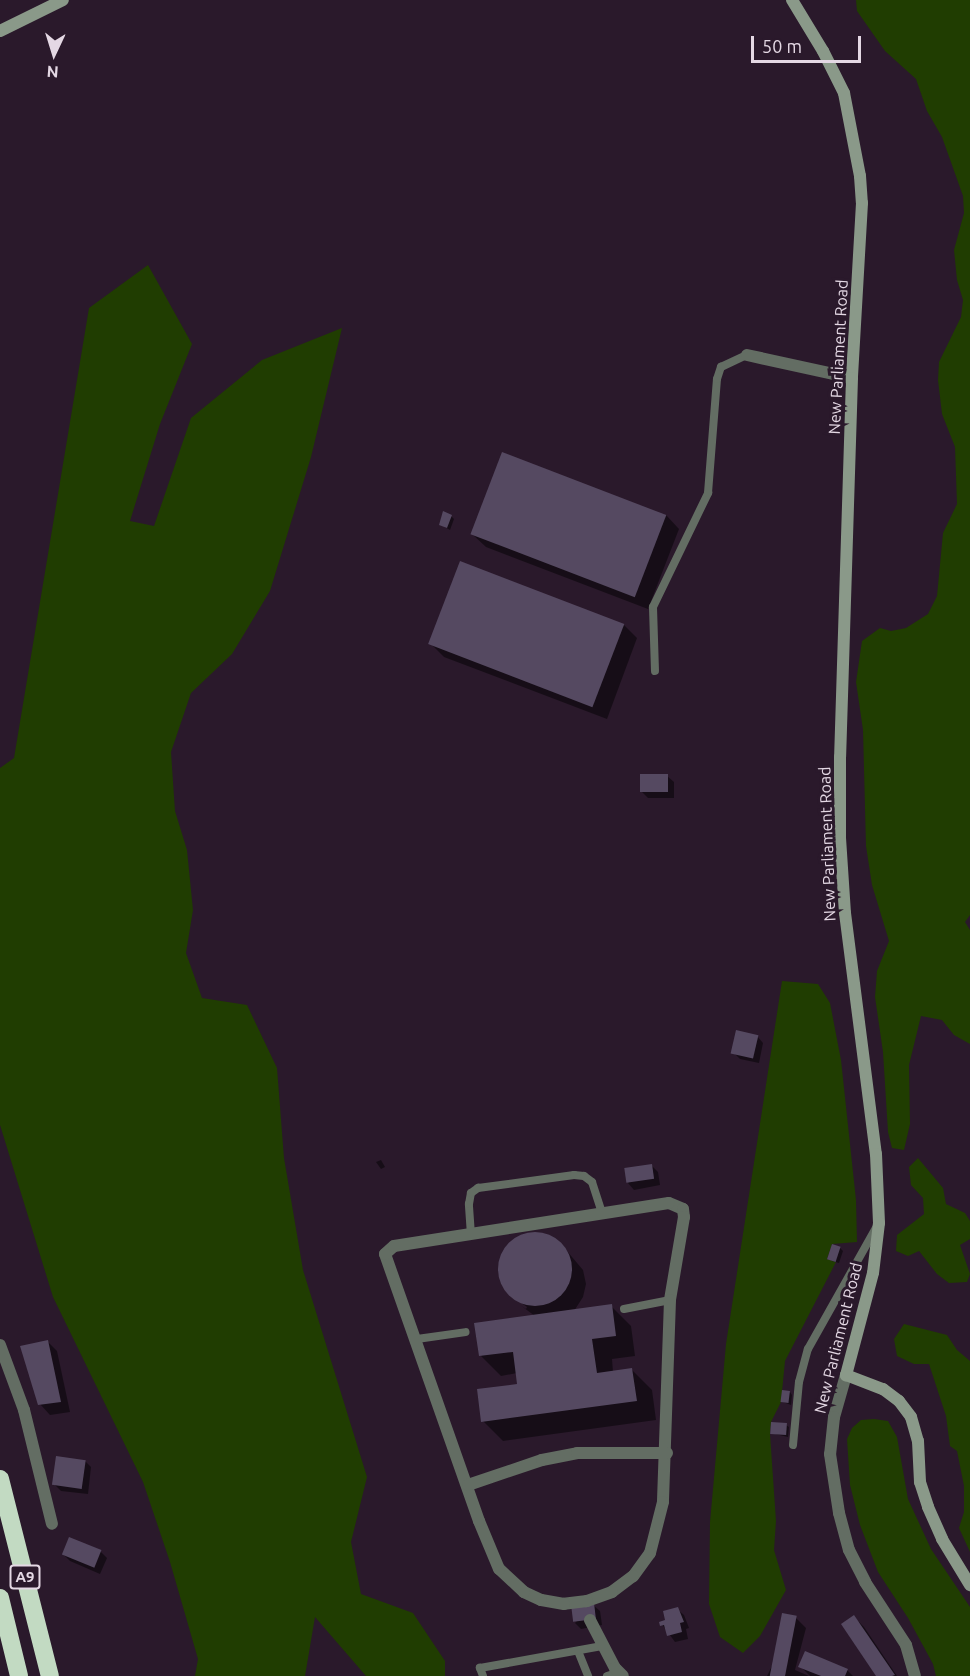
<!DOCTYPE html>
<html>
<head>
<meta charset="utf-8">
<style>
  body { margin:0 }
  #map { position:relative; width:970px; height:1676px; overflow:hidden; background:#2a192b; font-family:Ubuntu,sans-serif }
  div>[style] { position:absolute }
  .green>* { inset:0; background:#203d01 }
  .shadow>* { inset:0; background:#0007 }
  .building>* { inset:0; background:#554961; transform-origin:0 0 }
  .round { border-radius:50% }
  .lane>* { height:8px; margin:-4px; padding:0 4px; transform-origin:4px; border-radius:4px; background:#636d63 }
  .street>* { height:12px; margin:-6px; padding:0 6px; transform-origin:6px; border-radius:6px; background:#636d63 }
  .secondary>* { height:12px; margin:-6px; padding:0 6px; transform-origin:6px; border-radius:6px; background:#8a9989 }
  .highway>* { height:18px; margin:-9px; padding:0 9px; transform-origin:9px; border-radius:9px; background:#c2dac2 }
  span { translate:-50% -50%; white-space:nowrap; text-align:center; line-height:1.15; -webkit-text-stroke:6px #2a192b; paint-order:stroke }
  .shield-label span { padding:2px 4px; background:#2a192b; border:2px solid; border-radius:4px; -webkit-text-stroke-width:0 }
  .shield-label { font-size:15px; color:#e4d8e4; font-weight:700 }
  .street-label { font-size:16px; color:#e4d8e4 }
  .north { position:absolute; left:24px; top:24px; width:60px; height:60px; -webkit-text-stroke:4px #2a192b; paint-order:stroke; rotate:184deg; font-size:16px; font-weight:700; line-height:24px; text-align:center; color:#e4d8e4 }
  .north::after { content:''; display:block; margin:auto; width:21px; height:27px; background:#e4d8e4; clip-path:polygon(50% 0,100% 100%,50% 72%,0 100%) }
  .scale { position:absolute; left:751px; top:36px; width:110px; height:27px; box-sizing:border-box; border:3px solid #e4d8e4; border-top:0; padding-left:8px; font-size:18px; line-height:21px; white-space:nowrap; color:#e4d8e4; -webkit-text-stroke:4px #2a192b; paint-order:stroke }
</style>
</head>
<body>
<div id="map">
  <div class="green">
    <div style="clip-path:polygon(856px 0,970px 0,970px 915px,965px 922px,970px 930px,970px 1044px,954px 1035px,942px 1020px,921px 1016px,909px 1065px,910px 1124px,904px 1150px,892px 1148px,888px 1132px,883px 1052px,875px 997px,877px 971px,889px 941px,872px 885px,866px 846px,863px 730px,856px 682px,862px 641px,880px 628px,891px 631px,906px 628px,928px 614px,937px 596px,943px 533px,957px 504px,955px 447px,942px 414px,938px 380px,939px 362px,961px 317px,963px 300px,957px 280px,954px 250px,964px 213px,963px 196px,942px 137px,927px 111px,916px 79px,885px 51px,857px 11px)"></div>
    <div style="clip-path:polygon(148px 265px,192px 344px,160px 424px,130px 521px,154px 526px,191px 418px,262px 360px,342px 328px,311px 457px,270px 591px,232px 654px,191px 693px,171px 752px,175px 811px,187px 850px,193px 910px,186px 953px,202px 998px,247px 1005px,277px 1068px,284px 1158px,303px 1270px,367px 1477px,351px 1542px,361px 1594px,413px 1613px,445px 1661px,445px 1676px,366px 1676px,315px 1617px,305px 1676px,195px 1676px,198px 1659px,170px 1562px,143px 1482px,53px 1297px,0 1125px,0 768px,14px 758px,89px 308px)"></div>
    <div style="clip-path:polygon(782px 981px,818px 984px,830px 1003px,841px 1060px,856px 1200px,857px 1242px,832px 1244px,827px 1259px,836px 1262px,785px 1361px,781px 1402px,771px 1422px,770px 1434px,776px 1521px,774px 1550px,786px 1590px,760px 1636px,743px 1653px,720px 1637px,709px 1604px,710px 1522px,726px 1344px)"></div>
    <div style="clip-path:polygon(918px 1158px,943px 1188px,946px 1204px,965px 1213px,970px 1221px,970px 1239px,960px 1245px,970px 1274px,967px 1282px,949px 1283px,937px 1274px,919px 1251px,908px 1256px,896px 1251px,897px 1235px,924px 1214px,923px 1198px,911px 1185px,909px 1167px)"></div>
    <div style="clip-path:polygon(904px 1324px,947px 1335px,957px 1350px,970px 1361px,970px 1552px,959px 1528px,964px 1512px,964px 1486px,957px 1451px,950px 1446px,946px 1416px,929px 1364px,914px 1364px,897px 1356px,894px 1339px)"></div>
    <div style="clip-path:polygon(874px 1419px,888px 1421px,897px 1437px,908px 1499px,931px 1549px,970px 1607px,970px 1676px,936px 1676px,933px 1664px,908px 1618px,878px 1572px,860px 1525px,850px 1485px,847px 1439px,852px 1428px,861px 1420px)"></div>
  </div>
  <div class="shadow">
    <div style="clip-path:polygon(666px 515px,679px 529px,648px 609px,486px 547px,472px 534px)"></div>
    <div style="clip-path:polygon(451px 516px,454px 519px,450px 530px,440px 524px)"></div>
    <div style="clip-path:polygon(624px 625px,637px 638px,607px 719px,444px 657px,430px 643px)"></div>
    <div style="clip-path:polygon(667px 776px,674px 782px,674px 798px,648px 798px,642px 792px)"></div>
    <div style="clip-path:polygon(757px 1036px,763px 1043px,759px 1063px,740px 1059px,733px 1052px)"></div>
    <div style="clip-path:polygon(381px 1160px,385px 1167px,381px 1169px,376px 1162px)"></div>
    <div style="clip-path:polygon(651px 1165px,658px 1172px,660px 1185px,634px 1190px,628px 1183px)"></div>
    <div style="clip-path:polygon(535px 1233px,549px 1236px,561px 1244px,583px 1270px,586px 1284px,583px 1297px,574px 1311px,611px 1306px,631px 1326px,635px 1356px,612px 1359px,613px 1372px,632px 1370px,652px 1390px,656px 1420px,503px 1441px,483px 1421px,519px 1385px,517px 1373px,501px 1376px,481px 1356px,535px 1316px,520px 1305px,526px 1309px,527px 1307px,509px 1294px,501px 1283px,499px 1268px,502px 1255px,510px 1243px,522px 1235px)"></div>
    <div style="clip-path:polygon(840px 1248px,843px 1251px,839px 1263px,832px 1261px,829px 1258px)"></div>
    <div style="clip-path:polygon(47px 1341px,57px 1351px,70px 1412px,50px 1415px,40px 1404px)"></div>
    <div style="clip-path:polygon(790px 1392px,792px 1395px,791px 1405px,783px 1402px)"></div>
    <div style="clip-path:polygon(786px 1425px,789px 1427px,788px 1437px,771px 1433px)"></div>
    <div style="clip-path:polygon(85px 1461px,91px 1467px,88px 1494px,61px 1491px,54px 1484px)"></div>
    <div style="clip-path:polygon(100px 1551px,107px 1558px,100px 1574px,70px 1561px,64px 1555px)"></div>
    <div style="clip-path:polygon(593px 1605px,600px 1611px,602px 1625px,581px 1629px,575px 1623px)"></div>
    <div style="clip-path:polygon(677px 1609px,684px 1615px,689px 1628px,686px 1629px,688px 1639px,675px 1642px,661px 1623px,667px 1621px)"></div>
    <div style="clip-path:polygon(854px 1617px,864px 1627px,897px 1676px,877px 1676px)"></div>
    <div style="clip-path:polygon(796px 1618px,806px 1628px,795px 1670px,809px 1676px,767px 1676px)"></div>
    <div style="clip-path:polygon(800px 1666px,847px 1670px,853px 1676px,810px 1676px)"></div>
  </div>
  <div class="building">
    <div style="left:502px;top:452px;width:176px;height:88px;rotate:21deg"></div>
    <div style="clip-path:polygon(443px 511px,452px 515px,447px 528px,439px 525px)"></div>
    <div style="left:460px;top:561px;width:176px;height:89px;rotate:21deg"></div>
    <div style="left:640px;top:774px;width:28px;height:18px"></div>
    <div style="left:736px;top:1030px;width:23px;height:24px;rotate:13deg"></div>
    <div style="left:652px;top:1164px;width:15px;height:28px;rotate:82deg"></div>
    <div class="round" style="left:498px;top:1232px;width:74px;height:74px"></div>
    <div style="left:832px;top:1244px;width:9px;height:16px;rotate:18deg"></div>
    <div style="clip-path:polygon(612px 1304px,616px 1336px,592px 1339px,597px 1373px,632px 1368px,637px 1401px,481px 1422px,477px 1389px,517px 1384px,513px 1352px,479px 1356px,474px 1323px)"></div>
    <div style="clip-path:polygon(48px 1340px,61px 1402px,38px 1405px,20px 1346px)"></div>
    <div style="left:782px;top:1390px;width:8px;height:12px;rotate:7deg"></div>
    <div style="left:771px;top:1422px;width:16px;height:12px;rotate:4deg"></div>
    <div style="left:56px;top:1456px;width:30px;height:29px;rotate:8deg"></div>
    <div style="left:69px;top:1537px;width:35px;height:19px;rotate:22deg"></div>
    <div style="left:594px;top:1603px;width:16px;height:23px;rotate:83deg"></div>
    <div style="clip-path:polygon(678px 1607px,684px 1622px,680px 1623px,682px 1632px,667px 1636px,664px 1625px,660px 1626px,659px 1622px,665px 1620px,663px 1611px)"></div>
    <div style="left:782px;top:1613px;width:15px;height:65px;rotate:11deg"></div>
    <div style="clip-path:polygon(854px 1615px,895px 1675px,892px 1676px,876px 1676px,841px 1624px)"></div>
    <div style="clip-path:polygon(805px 1651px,848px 1669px,845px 1676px,821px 1676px,798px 1667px)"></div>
  </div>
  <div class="lane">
    <div style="left:655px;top:671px;width:64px;rotate:-91.8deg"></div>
    <div style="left:653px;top:607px;width:127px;rotate:-64.2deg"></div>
    <div style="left:708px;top:493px;width:114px;rotate:-85.5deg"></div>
    <div style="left:717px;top:379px;width:13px;rotate:-72deg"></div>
    <div style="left:721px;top:367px;width:29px;rotate:-25deg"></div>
    <div style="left:471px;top:1235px;width:31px;rotate:-94deg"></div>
    <div style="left:469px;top:1204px;width:11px;rotate:-80deg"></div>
    <div style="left:471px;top:1193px;width:9px;rotate:-36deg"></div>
    <div style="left:478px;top:1188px;width:97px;rotate:-7.7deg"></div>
    <div style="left:574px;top:1175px;width:10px;rotate:6deg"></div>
    <div style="left:584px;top:1176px;width:10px;rotate:37deg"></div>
    <div style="left:592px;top:1182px;width:32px;rotate:72deg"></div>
    <div style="left:624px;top:1309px;width:47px;rotate:-11.1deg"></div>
    <div style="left:417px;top:1339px;width:49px;rotate:-8.1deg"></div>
    <div style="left:793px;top:1445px;width:63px;rotate:-84.6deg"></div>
    <div style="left:799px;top:1382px;width:34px;rotate:-75deg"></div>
    <div style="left:808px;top:1349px;width:139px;rotate:-60.7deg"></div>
    <div style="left:578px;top:1651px;width:27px;rotate:68deg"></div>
    <div style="left:483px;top:1676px;width:9px;rotate:-111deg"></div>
    <div style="left:480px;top:1668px;width:124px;rotate:-10.2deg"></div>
    <div style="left:607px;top:1676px;width:13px;rotate:-18deg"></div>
  </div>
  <div class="street">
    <div style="left:747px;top:355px;width:107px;rotate:12.4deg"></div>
    <div style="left:669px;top:1203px;width:15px;rotate:23deg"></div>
    <div style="left:683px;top:1209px;width:8px;rotate:83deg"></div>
    <div style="left:684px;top:1217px;width:84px;rotate:99.6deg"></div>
    <div style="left:670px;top:1300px;width:202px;rotate:92deg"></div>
    <div style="left:663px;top:1502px;width:53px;rotate:104.3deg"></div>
    <div style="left:650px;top:1553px;width:29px;rotate:126deg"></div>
    <div style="left:633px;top:1576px;width:26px;rotate:143deg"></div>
    <div style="left:612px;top:1592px;width:27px;rotate:160deg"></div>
    <div style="left:587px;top:1601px;width:23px;rotate:173deg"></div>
    <div style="left:564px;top:1604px;width:23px;rotate:-170deg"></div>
    <div style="left:541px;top:1600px;width:19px;rotate:-155deg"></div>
    <div style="left:524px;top:1592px;width:34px;rotate:-137deg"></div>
    <div style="left:499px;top:1569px;width:52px;rotate:-112.6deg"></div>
    <div style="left:479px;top:1521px;width:283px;rotate:-109.4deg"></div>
    <div style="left:385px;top:1254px;width:12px;rotate:-42deg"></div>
    <div style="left:394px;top:1246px;width:278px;rotate:-8.9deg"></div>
    <div style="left:0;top:1345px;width:69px;rotate:69.7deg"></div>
    <div style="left:24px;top:1410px;width:117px;rotate:76.2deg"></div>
    <div style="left:846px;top:1375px;width:44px;rotate:105.9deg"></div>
    <div style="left:834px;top:1417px;width:37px;rotate:96deg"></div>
    <div style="left:830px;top:1454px;width:60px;rotate:81.3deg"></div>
    <div style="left:839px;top:1513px;width:38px;rotate:75deg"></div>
    <div style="left:849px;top:1550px;width:36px;rotate:63deg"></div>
    <div style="left:865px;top:1582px;width:75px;rotate:56.9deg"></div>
    <div style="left:906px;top:1645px;width:32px;rotate:74deg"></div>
    <div style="left:468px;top:1485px;width:78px;rotate:-18.7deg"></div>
    <div style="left:542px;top:1460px;width:36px;rotate:-11deg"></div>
    <div style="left:577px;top:1453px;width:90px"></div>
    <div style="left:590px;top:1620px;width:54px;rotate:62.5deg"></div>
    <div style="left:615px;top:1668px;width:11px;rotate:45deg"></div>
  </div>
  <div class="secondary">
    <div style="left:792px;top:0;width:60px;rotate:58.7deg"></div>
    <div style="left:823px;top:51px;width:47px;rotate:63.4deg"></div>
    <div style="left:844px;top:93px;width:85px;rotate:79.1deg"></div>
    <div style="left:860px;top:176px;width:27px;rotate:86deg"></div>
    <div style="left:862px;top:203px;width:175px;rotate:93.3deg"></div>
    <div style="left:852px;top:378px;width:379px;rotate:91.8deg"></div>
    <div style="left:840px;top:757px;width:81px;rotate:90deg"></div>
    <div style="left:840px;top:838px;width:75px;rotate:86.2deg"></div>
    <div style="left:845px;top:913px;width:243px;rotate:82.7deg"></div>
    <div style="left:876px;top:1154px;width:69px;rotate:87.5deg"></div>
    <div style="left:879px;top:1223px;width:50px;rotate:96.8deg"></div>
    <div style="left:873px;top:1273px;width:106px;rotate:104.8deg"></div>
    <div style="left:846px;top:1375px;width:40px;rotate:21deg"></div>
    <div style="left:883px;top:1389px;width:20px;rotate:37deg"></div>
    <div style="left:899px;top:1401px;width:20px;rotate:53deg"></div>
    <div style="left:911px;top:1417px;width:25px;rotate:74deg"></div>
    <div style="left:918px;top:1441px;width:41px;rotate:87.2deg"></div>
    <div style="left:920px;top:1482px;width:26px;rotate:72deg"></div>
    <div style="left:928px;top:1507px;width:35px;rotate:66deg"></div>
    <div style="left:942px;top:1539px;width:54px;rotate:58.7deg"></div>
    <div style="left:0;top:31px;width:70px;rotate:-26.2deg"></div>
  </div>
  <div class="highway">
    <div style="left:0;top:1479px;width:203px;rotate:75.8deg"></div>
    <div style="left:0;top:1598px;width:80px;rotate:76.3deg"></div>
  </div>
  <div class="shield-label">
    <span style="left:25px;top:1577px">A9</span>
  </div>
  <div class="street-label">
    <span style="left:838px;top:357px;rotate:-87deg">New Parliament Road</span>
    <span style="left:827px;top:844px;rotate:-92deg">New Parliament Road</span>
    <span style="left:838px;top:1338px;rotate:-76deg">New Parliament Road</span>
  </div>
  <div class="north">N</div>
  <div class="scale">50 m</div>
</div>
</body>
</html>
